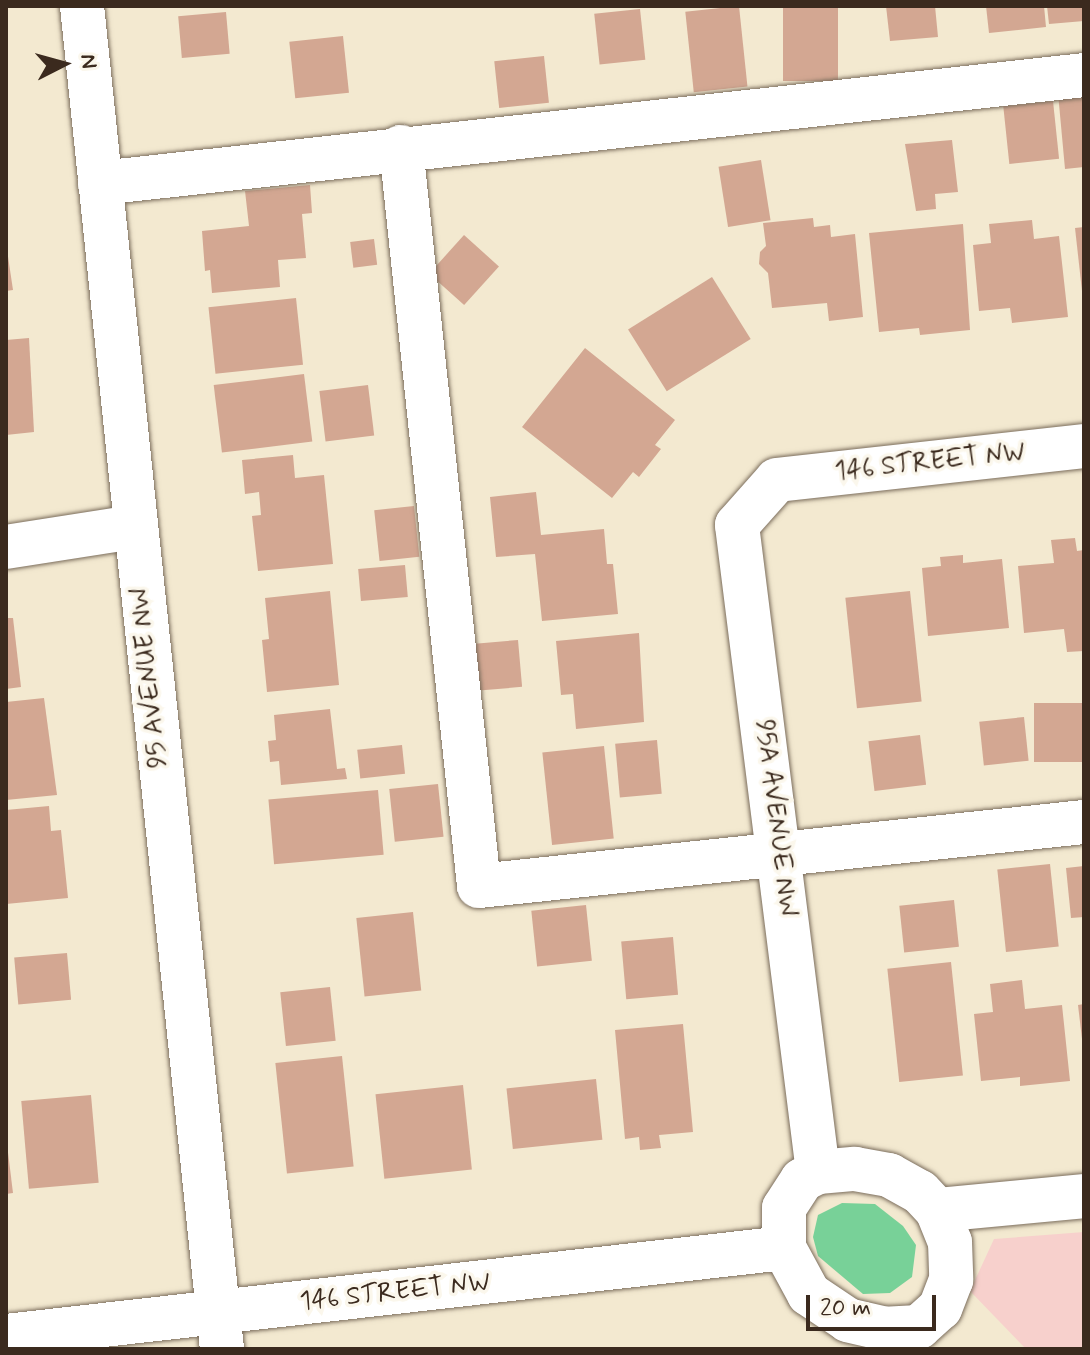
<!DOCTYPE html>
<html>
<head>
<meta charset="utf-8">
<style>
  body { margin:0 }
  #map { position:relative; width:1090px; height:1355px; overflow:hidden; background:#f3e9d0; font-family:Mynerve,sans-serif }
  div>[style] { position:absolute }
  .built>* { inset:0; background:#f7d0cc }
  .green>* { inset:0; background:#78d198 }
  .building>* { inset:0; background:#d3a792; transform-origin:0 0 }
  .roads { filter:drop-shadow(0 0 2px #7b6d5c) drop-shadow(0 0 2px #7b6d5c) }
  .minor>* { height:44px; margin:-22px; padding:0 22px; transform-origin:22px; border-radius:22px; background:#fff }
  span { translate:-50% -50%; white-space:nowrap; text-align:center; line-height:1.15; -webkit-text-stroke:7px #fbf7ec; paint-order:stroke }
  .street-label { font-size:26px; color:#3b2a1e }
  .frame { position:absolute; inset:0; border:8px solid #3b2a1e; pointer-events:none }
  .north { position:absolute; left:24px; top:24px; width:80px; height:80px; -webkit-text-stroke:6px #fbf7ec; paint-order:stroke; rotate:84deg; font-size:22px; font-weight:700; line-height:32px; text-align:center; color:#3b2a1e }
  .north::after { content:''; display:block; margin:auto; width:28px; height:36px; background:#3b2a1e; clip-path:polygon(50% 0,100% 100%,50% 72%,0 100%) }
  .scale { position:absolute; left:806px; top:1295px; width:130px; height:36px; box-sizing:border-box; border:4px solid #3b2a1e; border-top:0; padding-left:10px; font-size:24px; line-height:28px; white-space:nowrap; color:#3b2a1e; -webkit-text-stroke:6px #fbf7ec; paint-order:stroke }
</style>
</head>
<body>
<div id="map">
  <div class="built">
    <div style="clip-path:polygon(1084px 1232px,1084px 1349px,1026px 1349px,970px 1291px,994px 1239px)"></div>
  </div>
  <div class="green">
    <div style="clip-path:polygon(842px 1203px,875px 1204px,903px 1226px,916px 1245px,912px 1277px,890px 1293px,863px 1294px,818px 1256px,813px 1237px,818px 1215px)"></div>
  </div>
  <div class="building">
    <div style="left:739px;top:6px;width:81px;height:54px;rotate:84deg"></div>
    <div style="left:783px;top:6px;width:55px;height:75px"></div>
    <div style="clip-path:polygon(886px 6px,935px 6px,938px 37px,890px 41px)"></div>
    <div style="clip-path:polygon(986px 6px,1044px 6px,1046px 27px,989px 33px)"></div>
    <div style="clip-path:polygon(1047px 6px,1084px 6px,1084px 21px,1049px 24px)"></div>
    <div style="left:640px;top:9px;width:51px;height:46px;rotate:84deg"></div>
    <div style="left:226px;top:12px;width:42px;height:48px;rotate:85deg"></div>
    <div style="left:343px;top:36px;width:57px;height:54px;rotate:84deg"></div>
    <div style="left:544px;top:56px;width:47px;height:50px;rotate:84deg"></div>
    <div style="clip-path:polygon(1084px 90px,1084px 167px,1065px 169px,1058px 93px)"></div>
    <div style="left:1053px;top:101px;width:58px;height:50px;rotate:84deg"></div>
    <div style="clip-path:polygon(952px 140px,958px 192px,935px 194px,936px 209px,916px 211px,905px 144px)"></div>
    <div style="left:761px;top:160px;width:61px;height:43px;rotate:81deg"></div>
    <div style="clip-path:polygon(310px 185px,312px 213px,302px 214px,306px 258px,278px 260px,280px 287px,212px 293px,210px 270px,205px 271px,202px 231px,249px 226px,245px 191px)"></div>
    <div style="clip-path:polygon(813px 218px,814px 227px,830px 225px,831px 237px,855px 234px,863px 317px,829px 321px,827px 303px,772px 308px,768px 273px,759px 264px,760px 252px,766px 246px,763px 223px)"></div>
    <div style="clip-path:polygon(1032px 220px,1034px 239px,1059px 236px,1068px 317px,1012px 323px,1010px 308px,979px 311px,973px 245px,991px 243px,989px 224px)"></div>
    <div style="clip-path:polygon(963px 224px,970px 330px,920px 335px,919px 328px,879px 332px,869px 233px)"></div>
    <div style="clip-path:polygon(1084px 227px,1084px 291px,1082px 291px,1075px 228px)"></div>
    <div style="left:464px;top:235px;width:47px;height:52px;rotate:42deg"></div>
    <div style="left:374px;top:239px;width:26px;height:24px;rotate:83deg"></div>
    <div style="clip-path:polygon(6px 243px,13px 290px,6px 291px)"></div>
    <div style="left:712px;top:277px;width:73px;height:99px;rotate:58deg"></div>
    <div style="left:296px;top:298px;width:67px;height:88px;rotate:84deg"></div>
    <div style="clip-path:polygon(29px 338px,34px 432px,6px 435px,6px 340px)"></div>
    <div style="clip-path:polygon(585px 348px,675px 420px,655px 445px,661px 449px,639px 477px,633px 472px,612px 498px,522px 427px)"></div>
    <div style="left:304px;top:374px;width:68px;height:91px;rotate:83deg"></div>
    <div style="left:368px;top:385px;width:51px;height:49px;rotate:83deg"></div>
    <div style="clip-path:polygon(293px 455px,295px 478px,324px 475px,333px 564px,258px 571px,252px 516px,261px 515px,259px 492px,245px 494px,242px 460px)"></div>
    <div style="clip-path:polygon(536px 492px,541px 535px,604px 529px,607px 564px,613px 564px,618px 614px,542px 621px,535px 554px,496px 557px,490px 497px)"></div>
    <div style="left:414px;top:506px;width:51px;height:40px;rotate:84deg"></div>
    <div style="clip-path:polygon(1075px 538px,1077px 551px,1084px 550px,1084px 651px,1067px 652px,1064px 629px,1024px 633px,1018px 566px,1054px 563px,1051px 540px)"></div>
    <div style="clip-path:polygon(963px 555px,963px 563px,1002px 559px,1009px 628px,928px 636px,922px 568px,941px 566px,940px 557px)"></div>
    <div style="left:405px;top:565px;width:32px;height:47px;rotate:85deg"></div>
    <div style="clip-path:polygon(330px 591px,339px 685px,267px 692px,262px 640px,269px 639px,265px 598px)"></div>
    <div style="left:910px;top:591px;width:111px;height:65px;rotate:84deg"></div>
    <div style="clip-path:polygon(6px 618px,13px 618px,21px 687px,6px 689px)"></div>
    <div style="clip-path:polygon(639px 633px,644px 722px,576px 729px,573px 694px,561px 695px,556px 641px)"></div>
    <div style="left:518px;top:640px;width:47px;height:46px;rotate:85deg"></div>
    <div style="clip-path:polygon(44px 698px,57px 795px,6px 800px,6px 702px)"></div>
    <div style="left:1084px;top:703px;width:59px;height:50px;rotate:90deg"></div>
    <div style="clip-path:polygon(330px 709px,337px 769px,345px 768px,347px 779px,281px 785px,279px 761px,270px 762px,268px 741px,276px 740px,274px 715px)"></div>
    <div style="left:1024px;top:717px;width:44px;height:45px;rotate:84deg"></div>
    <div style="left:920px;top:735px;width:50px;height:52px;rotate:83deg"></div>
    <div style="left:657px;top:740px;width:54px;height:42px;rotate:85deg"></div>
    <div style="left:402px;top:745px;width:29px;height:45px;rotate:84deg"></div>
    <div style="left:604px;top:746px;width:93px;height:62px;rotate:84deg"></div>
    <div style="left:438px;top:784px;width:53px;height:49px;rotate:84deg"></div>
    <div style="left:378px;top:790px;width:65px;height:110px;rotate:85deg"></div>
    <div style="clip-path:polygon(49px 806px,51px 831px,61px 830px,68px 898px,6px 904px,6px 810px)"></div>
    <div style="left:1050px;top:864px;width:83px;height:53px;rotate:84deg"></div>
    <div style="clip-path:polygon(1084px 866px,1084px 917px,1071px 918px,1066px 868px)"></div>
    <div style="left:954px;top:900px;width:47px;height:55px;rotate:84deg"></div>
    <div style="left:586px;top:905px;width:56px;height:55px;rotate:84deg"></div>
    <div style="left:413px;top:912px;width:79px;height:57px;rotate:84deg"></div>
    <div style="left:673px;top:937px;width:58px;height:52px;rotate:85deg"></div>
    <div style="left:67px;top:953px;width:47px;height:53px;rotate:85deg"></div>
    <div style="left:951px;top:962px;width:114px;height:64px;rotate:84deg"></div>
    <div style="clip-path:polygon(1022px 980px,1025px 1009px,1062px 1005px,1070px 1081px,1020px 1086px,1020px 1077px,981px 1081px,974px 1014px,993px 1012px,990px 984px)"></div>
    <div style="left:330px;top:987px;width:54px;height:50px;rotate:84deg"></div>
    <div style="clip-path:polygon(1084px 1004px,1084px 1039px,1082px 1039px,1078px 1005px)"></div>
    <div style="clip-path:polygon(683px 1024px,693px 1132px,659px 1135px,661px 1148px,640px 1150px,639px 1137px,625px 1139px,615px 1030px)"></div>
    <div style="left:342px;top:1056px;width:111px;height:67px;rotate:84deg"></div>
    <div style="left:596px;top:1079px;width:61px;height:90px;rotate:84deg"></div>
    <div style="left:463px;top:1085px;width:85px;height:88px;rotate:84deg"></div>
    <div style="left:91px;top:1095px;width:88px;height:70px;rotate:85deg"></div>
    <div style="clip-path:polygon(6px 1136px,13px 1193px,6px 1194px)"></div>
  </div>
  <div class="roads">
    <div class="minor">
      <div style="left:82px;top:6px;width:1350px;rotate:84.05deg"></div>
      <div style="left:401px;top:147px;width:743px;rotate:83.97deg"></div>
      <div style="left:479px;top:886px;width:608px;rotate:-6.04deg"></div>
      <div style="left:100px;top:183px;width:990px;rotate:-6.26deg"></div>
      <div style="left:6px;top:547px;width:130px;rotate:-8.9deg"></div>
      <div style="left:855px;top:1169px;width:35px;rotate:10deg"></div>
      <div style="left:889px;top:1175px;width:35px;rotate:29deg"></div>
      <div style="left:920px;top:1192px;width:25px;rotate:47deg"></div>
      <div style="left:937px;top:1210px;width:35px;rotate:68deg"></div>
      <div style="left:950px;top:1242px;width:38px;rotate:88deg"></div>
      <div style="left:951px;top:1280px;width:30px;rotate:111deg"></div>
      <div style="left:940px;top:1308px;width:28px;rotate:138deg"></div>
      <div style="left:919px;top:1327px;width:33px;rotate:177deg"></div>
      <div style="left:886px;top:1329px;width:39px;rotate:-167deg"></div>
      <div style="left:848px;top:1320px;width:47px;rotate:-146.3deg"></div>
      <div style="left:809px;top:1294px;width:52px;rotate:-118.5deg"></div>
      <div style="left:784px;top:1248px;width:40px;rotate:-90deg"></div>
      <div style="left:784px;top:1208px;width:33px;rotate:-57deg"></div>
      <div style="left:802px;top:1180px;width:18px;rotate:-27deg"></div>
      <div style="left:818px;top:1172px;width:37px;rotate:-5deg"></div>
      <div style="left:818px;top:1172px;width:652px;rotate:-97.14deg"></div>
      <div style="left:737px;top:525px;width:60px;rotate:-48.4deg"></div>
      <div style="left:777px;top:480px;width:309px;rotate:-6.3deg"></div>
      <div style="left:937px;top:1210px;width:148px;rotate:-5.4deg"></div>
      <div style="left:6px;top:1336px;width:783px;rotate:-6.45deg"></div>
    </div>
  </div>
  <div class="street-label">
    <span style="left:930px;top:463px;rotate:-6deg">146 STREET NW</span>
    <span style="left:150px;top:678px;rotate:-96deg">95 AVENUE NW</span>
    <span style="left:775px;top:818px;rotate:83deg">95A AVENUE NW</span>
    <span style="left:395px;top:1293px;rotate:-6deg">146 STREET NW</span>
  </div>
  <div class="frame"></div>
  <div class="north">N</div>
  <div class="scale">20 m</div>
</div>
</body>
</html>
